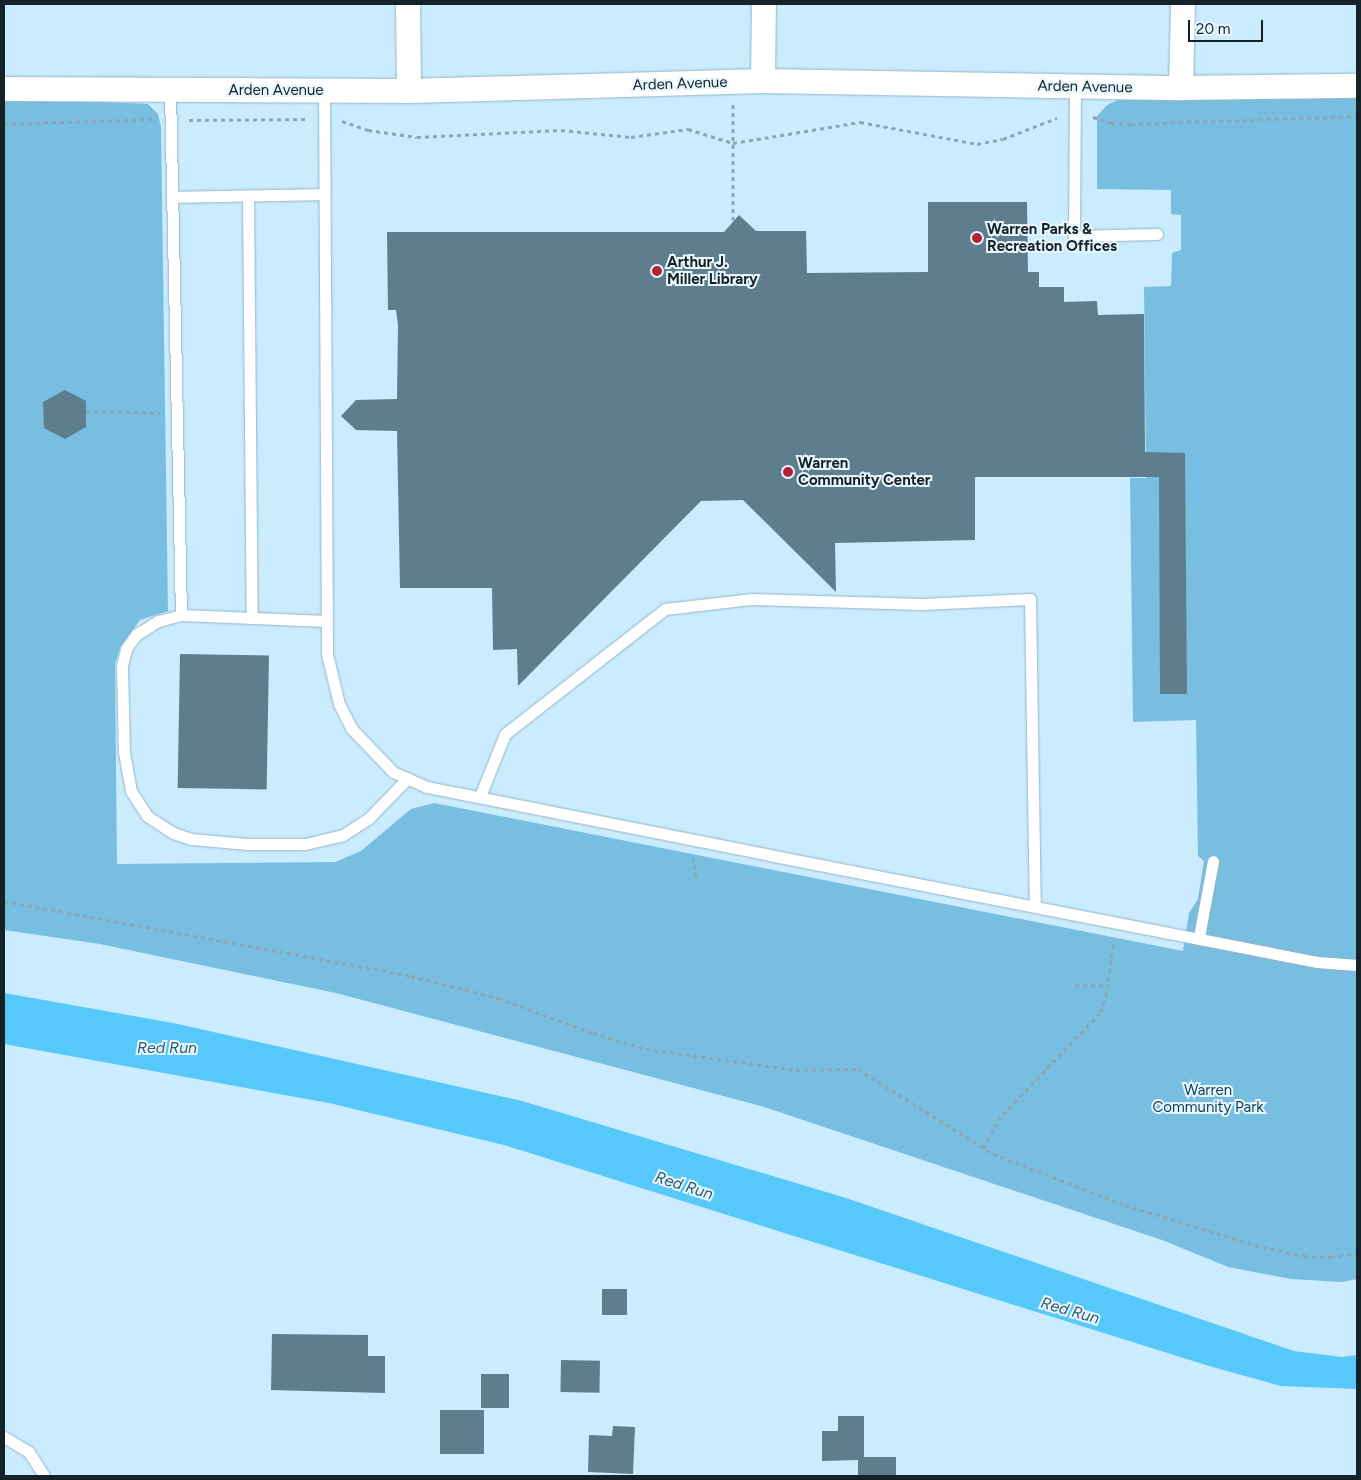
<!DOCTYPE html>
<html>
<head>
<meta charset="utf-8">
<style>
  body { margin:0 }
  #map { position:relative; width:1361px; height:1480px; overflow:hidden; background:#caecfe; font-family:Figtree,sans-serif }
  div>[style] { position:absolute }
  .green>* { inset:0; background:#78bee0 }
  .water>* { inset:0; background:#57c8fa }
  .building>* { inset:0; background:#5e7e8d; transform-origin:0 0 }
  .path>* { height:3px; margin-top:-1.5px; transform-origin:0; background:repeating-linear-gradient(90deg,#8ba6b4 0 4px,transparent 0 8px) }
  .roads { filter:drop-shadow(0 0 1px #95b6c7) drop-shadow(0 0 1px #95b6c7) }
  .lane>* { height:11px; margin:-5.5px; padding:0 5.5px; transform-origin:5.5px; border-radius:5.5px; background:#fff }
  .street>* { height:24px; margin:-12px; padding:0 12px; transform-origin:12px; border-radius:12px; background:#fff }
  .dots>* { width:14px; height:14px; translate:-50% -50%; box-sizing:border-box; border:2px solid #e8f6fd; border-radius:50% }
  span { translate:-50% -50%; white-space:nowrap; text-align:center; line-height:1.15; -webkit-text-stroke:4px #e8f6fd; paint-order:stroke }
  .street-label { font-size:15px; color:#152228 }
  .poi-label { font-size:15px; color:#152228; font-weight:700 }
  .left { translate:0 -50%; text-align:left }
  .park-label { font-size:15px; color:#0c3e53 }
  .water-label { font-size:16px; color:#2b5a6f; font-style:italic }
  .frame { position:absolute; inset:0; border:5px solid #152228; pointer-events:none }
  .scale { position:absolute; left:1188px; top:20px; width:75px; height:22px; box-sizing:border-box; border:2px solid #152228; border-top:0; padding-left:6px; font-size:15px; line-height:18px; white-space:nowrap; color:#152228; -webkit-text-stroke:4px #e8f6fd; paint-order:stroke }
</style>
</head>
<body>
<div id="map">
  <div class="green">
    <div style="clip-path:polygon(4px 98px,148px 104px,158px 114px,161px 127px,168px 611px,140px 620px,121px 646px,115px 664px,117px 864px,335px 862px,361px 851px,411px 809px,434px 803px,1183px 951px,1189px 913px,1198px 899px,1204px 861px,1198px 856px,1196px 720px,1133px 722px,1130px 478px,1146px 478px,1144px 287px,1171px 286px,1172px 253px,1181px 250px,1181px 215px,1171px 214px,1171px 190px,1097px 189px,1097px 116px,1107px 105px,1118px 100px,1357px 98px,1357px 1279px,1342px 1282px,1291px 1279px,1228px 1267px,1162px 1240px,761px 1106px,336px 993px,100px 944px,4px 930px)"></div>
  </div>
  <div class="water">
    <div style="clip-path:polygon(4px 993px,173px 1023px,522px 1101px,846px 1198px,1294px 1351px,1342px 1357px,1357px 1355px,1357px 1389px,1281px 1386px,1209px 1366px,504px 1145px,329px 1103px,4px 1044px)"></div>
  </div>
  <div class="building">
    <div style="clip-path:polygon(928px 202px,1027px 202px,1028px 272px,1039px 272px,1039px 287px,1064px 287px,1064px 302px,1097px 301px,1098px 315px,1144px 314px,1145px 452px,1185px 453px,1187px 694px,1160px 694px,1159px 477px,975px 477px,975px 540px,835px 543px,836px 592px,743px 500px,701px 501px,518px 686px,517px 649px,493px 650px,492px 588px,400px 588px,397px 431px,356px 430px,341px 416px,356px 400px,397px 399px,398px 325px,396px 310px,388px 310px,387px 232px,724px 232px,739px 215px,756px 231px,806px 231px,807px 273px,928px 272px)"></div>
    <div style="clip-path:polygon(65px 390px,86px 401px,86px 427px,65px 439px,44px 428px,43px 402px)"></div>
    <div style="left:180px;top:654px;width:89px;height:134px;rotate:1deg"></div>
    <div style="left:602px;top:1289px;width:25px;height:26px"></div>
    <div style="clip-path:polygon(272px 1334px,368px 1335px,368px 1356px,385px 1356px,385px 1393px,271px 1390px)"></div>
    <div style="left:561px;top:1360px;width:39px;height:32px;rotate:1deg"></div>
    <div style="left:481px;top:1374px;width:28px;height:34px"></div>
    <div style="left:440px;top:1410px;width:44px;height:44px"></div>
    <div style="clip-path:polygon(838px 1416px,864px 1416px,864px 1457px,896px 1457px,896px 1476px,858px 1476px,858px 1460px,822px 1461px,822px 1431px,838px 1431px)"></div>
    <div style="clip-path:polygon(613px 1426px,635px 1427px,633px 1474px,588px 1472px,589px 1435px,612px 1436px)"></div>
  </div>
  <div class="path">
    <div style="left:1093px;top:117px;width:19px;rotate:18deg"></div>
    <div style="left:1111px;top:123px;width:20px;rotate:3deg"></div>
    <div style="left:1131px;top:124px;width:226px;rotate:-2deg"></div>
    <div style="left:189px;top:120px;width:117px;rotate:-0.5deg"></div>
    <div style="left:342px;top:121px;width:28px;rotate:19deg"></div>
    <div style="left:368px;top:130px;width:49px;rotate:8.1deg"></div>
    <div style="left:417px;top:137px;width:144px;rotate:-2.8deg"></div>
    <div style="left:561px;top:130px;width:70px;rotate:5.7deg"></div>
    <div style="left:631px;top:137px;width:58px;rotate:-8deg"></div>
    <div style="left:688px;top:129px;width:47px;rotate:17.3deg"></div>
    <div style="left:733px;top:143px;width:129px;rotate:-9.4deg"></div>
    <div style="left:860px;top:122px;width:119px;rotate:10.6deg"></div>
    <div style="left:977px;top:144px;width:26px;rotate:-11deg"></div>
    <div style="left:1003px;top:139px;width:58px;rotate:-21.3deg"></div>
    <div style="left:4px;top:124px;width:149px;rotate:-1.9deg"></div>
    <div style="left:733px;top:220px;width:116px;rotate:-90deg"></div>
    <div style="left:86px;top:411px;width:74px;rotate:1.5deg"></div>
    <div style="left:693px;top:857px;width:24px;rotate:81deg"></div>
    <div style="left:4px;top:901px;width:414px;rotate:10.4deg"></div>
    <div style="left:411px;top:976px;width:90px;rotate:14.2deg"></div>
    <div style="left:498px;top:998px;width:101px;rotate:20.2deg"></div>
    <div style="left:593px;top:1033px;width:55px;rotate:16.8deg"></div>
    <div style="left:646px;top:1049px;width:151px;rotate:8deg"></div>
    <div style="left:796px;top:1070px;width:62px;rotate:-0.9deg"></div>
    <div style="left:858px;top:1069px;width:160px;rotate:32.2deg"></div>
    <div style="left:993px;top:1154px;width:142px;rotate:21.1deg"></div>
    <div style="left:1125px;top:1205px;width:136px;rotate:17.1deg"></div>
    <div style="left:1255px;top:1245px;width:50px;rotate:12.7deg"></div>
    <div style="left:1304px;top:1256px;width:27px;rotate:2deg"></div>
    <div style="left:1331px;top:1257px;width:26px;rotate:-9deg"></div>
    <div style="left:1075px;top:985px;width:32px;rotate:2deg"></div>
    <div style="left:983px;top:1148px;width:39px;rotate:-60deg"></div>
    <div style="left:1003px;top:1114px;width:141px;rotate:-46.1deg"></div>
    <div style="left:1101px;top:1012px;width:17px;rotate:-73deg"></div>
    <div style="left:1106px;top:996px;width:57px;rotate:-81.9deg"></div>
  </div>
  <div class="roads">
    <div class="lane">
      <div style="left:1075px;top:87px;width:149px;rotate:90.4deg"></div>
      <div style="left:1074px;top:236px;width:83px;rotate:-1.4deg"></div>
      <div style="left:170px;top:90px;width:525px;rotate:88.8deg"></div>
      <div style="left:181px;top:615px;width:146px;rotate:2.4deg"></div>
      <div style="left:324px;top:91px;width:563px;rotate:89.69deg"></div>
      <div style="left:327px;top:654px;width:51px;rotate:76.5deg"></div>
      <div style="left:339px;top:704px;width:27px;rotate:63deg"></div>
      <div style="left:351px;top:728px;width:61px;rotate:46.3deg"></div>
      <div style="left:393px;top:772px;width:37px;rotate:24deg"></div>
      <div style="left:427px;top:787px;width:349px;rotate:11.2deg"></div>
      <div style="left:769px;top:855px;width:558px;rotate:11.05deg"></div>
      <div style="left:1317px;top:962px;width:40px;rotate:4.3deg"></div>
      <div style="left:248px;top:196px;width:422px;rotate:89.5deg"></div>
      <div style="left:172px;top:197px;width:152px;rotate:-1.1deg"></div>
      <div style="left:181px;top:615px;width:24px;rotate:165deg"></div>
      <div style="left:158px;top:621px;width:26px;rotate:148deg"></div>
      <div style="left:136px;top:635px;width:17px;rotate:126deg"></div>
      <div style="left:126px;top:649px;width:17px;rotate:103deg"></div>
      <div style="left:122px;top:666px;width:86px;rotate:88.7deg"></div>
      <div style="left:124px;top:752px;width:40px;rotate:80deg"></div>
      <div style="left:131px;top:791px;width:30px;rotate:57deg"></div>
      <div style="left:147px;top:816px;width:31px;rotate:33deg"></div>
      <div style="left:173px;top:833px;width:20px;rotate:18deg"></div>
      <div style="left:192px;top:839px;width:55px;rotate:5.2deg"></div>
      <div style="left:247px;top:844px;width:58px"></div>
      <div style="left:305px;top:844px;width:39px;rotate:-13deg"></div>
      <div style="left:343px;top:835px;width:30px;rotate:-33deg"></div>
      <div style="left:368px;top:819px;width:57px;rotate:-45.7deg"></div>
      <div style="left:480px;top:796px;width:67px;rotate:-68deg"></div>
      <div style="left:505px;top:734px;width:203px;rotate:-38deg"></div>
      <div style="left:665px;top:609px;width:88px;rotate:-6.6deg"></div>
      <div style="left:752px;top:599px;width:170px;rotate:1.7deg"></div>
      <div style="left:922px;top:604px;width:108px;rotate:-2.7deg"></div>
      <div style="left:1030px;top:599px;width:307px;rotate:89.1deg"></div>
      <div style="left:1199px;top:937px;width:77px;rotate:-79.6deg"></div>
      <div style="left:4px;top:1437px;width:29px;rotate:31deg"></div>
      <div style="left:29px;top:1452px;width:28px;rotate:58deg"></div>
    </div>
    <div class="street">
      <div style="left:408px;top:4px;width:87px;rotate:89.3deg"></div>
      <div style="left:763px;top:81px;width:77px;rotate:-89.3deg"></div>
      <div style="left:1181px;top:88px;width:84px;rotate:-88.6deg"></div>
      <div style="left:4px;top:89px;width:405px;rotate:0.3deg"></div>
      <div style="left:409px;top:91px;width:354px;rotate:-1.6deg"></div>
      <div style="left:763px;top:81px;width:418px;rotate:1deg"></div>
      <div style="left:1181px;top:88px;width:176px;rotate:-0.7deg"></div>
    </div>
  </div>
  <div class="dots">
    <div style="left:977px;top:238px;background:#b32135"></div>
    <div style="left:657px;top:271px;background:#b32135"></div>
    <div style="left:788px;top:472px;background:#b32135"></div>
  </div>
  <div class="street-label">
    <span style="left:680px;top:84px;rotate:-2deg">Arden Avenue</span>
    <span style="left:1085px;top:87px;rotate:1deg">Arden Avenue</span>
    <span style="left:276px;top:91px">Arden Avenue</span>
  </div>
  <div class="poi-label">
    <span class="left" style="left:987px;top:238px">Warren Parks &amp;<br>Recreation Offices</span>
    <span class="left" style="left:667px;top:271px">Arthur J.<br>Miller Library</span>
    <span class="left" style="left:798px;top:472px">Warren<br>Community Center</span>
  </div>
  <div class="park-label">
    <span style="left:1208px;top:1099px">Warren<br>Community Park</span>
  </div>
  <div class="water-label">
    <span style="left:167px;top:1048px">Red Run</span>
    <span style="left:684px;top:1186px;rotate:18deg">Red Run</span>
    <span style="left:1070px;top:1311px;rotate:16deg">Red Run</span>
  </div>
  <div class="frame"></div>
  <div class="scale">20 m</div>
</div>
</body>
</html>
